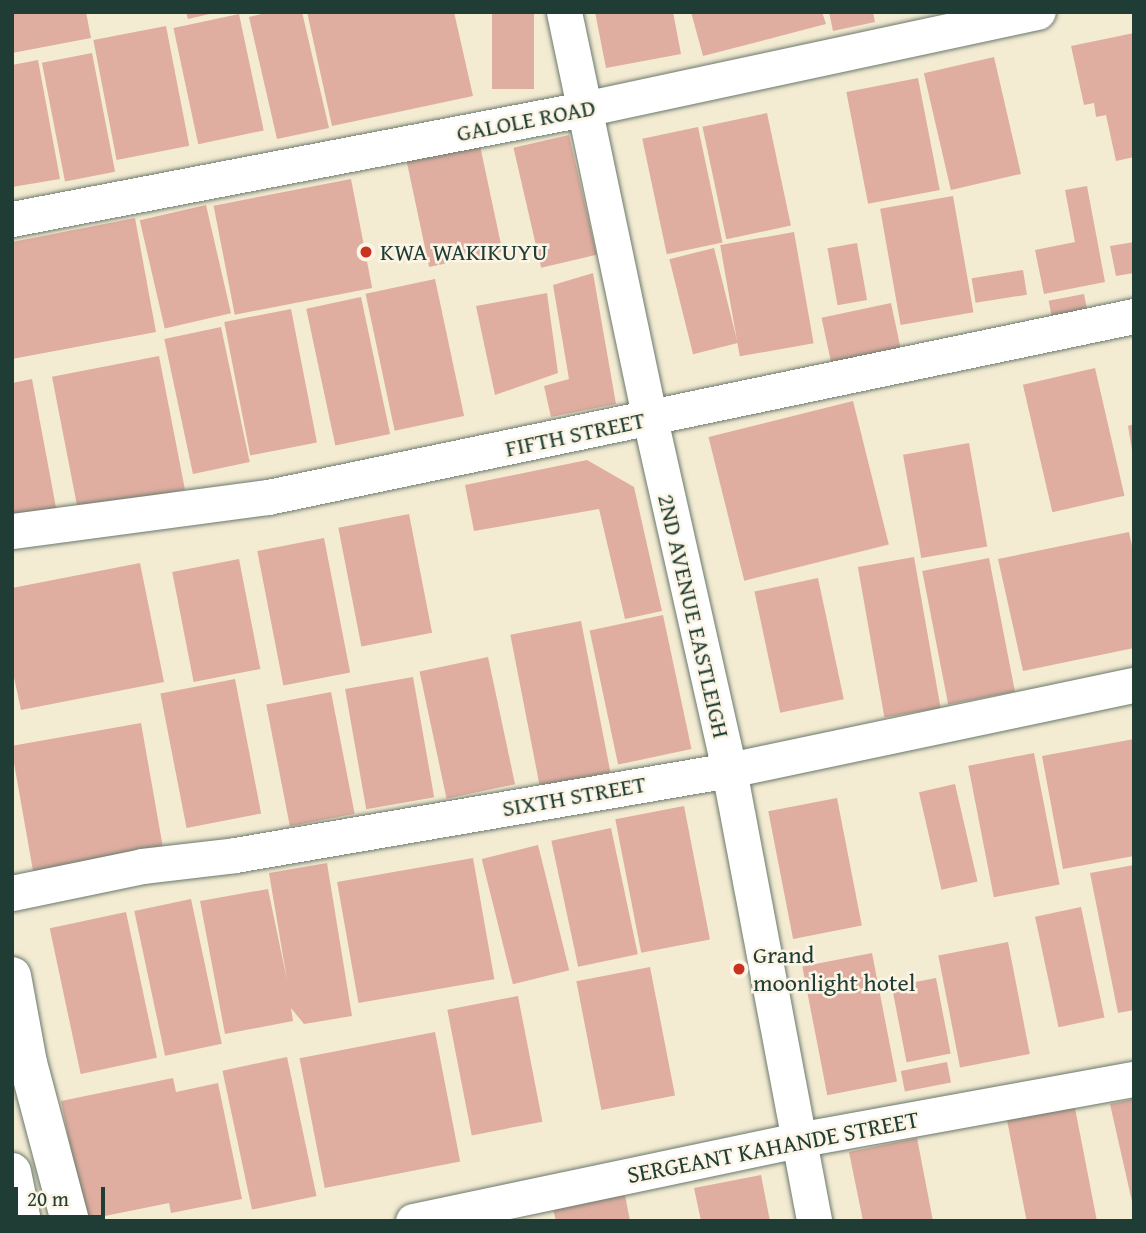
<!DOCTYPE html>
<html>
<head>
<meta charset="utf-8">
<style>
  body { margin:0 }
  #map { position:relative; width:1146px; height:1233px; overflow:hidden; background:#f4ebd3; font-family:"Gentium Book Plus",serif }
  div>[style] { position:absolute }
  .building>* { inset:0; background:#dfaea1; transform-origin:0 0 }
  .roads { filter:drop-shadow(0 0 2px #6a7a6c) drop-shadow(0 0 2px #6a7a6c) }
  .minor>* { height:35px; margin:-17.5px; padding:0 17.5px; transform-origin:17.5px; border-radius:17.5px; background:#fff }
  .major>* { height:38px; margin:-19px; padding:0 19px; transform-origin:19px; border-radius:19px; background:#fff }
  .dots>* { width:19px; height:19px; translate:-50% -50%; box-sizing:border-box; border:4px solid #fcf5e5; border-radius:50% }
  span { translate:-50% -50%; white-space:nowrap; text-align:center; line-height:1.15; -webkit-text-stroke:5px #fcf5e5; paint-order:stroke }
  .street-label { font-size:24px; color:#1f3d34 }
  .poi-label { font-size:24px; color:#1f3d34 }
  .left { translate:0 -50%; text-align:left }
  .frame { position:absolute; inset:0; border:14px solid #1f3d34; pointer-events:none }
  .scale { position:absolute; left:14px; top:1187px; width:91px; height:32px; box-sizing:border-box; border:4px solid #1f3d34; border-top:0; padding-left:9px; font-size:21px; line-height:24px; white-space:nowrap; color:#1f3d34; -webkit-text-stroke:5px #fcf5e5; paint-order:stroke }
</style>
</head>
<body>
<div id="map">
  <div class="building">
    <div style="clip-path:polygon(12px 12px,86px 12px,91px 38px,12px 53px)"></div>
    <div style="clip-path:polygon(186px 12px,214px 12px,214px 13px,188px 19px)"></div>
    <div style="clip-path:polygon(270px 12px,302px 12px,329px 128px,277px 139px,249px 17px)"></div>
    <div style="clip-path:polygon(307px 12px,454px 12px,473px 96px,332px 126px)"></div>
    <div style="left:492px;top:12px;width:42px;height:77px"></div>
    <div style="clip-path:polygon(595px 12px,673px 12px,681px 54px,606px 68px)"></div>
    <div style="clip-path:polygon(691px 12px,822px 12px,826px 24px,703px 56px)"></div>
    <div style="clip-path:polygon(829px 12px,873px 12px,875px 22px,833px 31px)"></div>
    <div style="left:239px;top:14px;width:119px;height:67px;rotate:78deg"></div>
    <div style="left:166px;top:26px;width:122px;height:74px;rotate:79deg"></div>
    <div style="clip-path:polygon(1134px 33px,1134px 157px,1116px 161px,1106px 115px,1096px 117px,1094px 103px,1084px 105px,1071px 46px)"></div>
    <div style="left:92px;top:53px;width:121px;height:51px;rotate:79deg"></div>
    <div style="left:994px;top:57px;width:120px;height:72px;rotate:77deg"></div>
    <div style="clip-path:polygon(38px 60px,60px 179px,12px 187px,12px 65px)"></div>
    <div style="left:918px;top:78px;width:114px;height:73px;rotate:79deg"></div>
    <div style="left:767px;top:113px;width:115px;height:66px;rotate:78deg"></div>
    <div style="left:698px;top:127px;width:118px;height:57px;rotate:78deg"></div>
    <div style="left:569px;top:135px;width:123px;height:57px;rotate:77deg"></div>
    <div style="left:479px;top:141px;width:113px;height:75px;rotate:78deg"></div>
    <div style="left:351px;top:179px;width:111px;height:140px;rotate:79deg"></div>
    <div style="clip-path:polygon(1087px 186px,1105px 282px,1044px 294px,1035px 250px,1075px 242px,1065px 190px)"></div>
    <div style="left:953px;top:196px;width:118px;height:74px;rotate:80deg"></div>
    <div style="left:206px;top:205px;width:111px;height:68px;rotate:77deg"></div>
    <div style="clip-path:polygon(135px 218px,156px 332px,12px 359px,12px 242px)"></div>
    <div style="left:794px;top:232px;width:113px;height:75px;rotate:80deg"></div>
    <div style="clip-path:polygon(1134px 242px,1134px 273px,1116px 276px,1110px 246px)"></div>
    <div style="left:857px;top:243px;width:58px;height:30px;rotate:80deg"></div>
    <div style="left:714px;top:248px;width:98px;height:46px;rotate:76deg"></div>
    <div style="left:1023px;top:270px;width:25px;height:52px;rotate:81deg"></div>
    <div style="clip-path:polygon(593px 273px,616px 404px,551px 417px,544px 386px,569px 379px,553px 285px)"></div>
    <div style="left:435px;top:279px;width:140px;height:71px;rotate:78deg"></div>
    <div style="clip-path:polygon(547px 293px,558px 373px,495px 395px,476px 306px)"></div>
    <div style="left:1084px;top:294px;width:20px;height:36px;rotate:79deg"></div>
    <div style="left:361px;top:297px;width:140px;height:56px;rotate:78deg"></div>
    <div style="left:891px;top:303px;width:47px;height:71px;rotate:78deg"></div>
    <div style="left:291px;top:309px;width:136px;height:68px;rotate:79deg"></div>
    <div style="left:221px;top:327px;width:138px;height:58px;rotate:78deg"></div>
    <div style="left:159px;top:356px;width:136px;height:109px;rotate:79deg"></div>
    <div style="left:1095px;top:368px;width:131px;height:74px;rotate:77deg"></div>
    <div style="clip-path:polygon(32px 379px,60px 529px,12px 538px,12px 383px)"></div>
    <div style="left:853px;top:401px;width:148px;height:149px;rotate:76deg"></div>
    <div style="clip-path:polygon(1134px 424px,1134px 450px,1132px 450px,1128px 426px)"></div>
    <div style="left:969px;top:443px;width:105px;height:67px;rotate:80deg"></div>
    <div style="clip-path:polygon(587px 460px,634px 487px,662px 611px,625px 619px,599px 509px,474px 531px,465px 485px)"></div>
    <div style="left:409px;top:514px;width:121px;height:72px;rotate:79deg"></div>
    <div style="clip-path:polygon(1129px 532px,1134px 555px,1134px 648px,1023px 671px,998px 559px)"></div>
    <div style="left:324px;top:538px;width:137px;height:68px;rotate:79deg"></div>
    <div style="left:914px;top:557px;width:153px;height:57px;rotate:80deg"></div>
    <div style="left:989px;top:558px;width:136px;height:68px;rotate:79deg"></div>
    <div style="left:239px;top:559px;width:112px;height:68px;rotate:79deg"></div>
    <div style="clip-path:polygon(140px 563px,164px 682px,21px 710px,12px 668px,12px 588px)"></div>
    <div style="left:818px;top:578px;width:124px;height:65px;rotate:78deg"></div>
    <div style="left:663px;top:615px;width:137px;height:75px;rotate:78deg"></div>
    <div style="left:581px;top:621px;width:154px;height:72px;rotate:79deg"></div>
    <div style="left:488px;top:657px;width:130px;height:70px;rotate:78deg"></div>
    <div style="left:413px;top:677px;width:122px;height:69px;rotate:80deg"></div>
    <div style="left:235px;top:679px;width:137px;height:76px;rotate:79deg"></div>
    <div style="left:331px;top:692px;width:124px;height:66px;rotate:79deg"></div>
    <div style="left:141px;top:723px;width:129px;height:132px;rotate:80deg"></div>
    <div style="clip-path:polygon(1134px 739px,1134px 856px,1063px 869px,1042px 756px)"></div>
    <div style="left:1034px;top:753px;width:134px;height:67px;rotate:79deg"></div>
    <div style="left:955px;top:784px;width:100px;height:37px;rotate:77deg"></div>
    <div style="left:837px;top:798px;width:130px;height:70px;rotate:79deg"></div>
    <div style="left:684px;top:806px;width:136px;height:70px;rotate:79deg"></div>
    <div style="left:611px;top:828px;width:129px;height:61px;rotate:78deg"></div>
    <div style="left:538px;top:845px;width:129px;height:58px;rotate:76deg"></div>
    <div style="left:473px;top:858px;width:123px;height:138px;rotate:80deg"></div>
    <div style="clip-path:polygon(327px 863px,352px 1016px,304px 1024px,291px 1008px,293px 1021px,225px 1034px,200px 901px,268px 889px,287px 980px,269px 873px)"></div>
    <div style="clip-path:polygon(1134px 865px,1134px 1010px,1118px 1013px,1090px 873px)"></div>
    <div style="left:191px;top:899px;width:148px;height:58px;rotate:78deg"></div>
    <div style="left:1081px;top:907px;width:113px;height:47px;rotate:78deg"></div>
    <div style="left:126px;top:912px;width:149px;height:78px;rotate:78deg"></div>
    <div style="left:1008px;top:942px;width:114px;height:71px;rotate:79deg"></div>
    <div style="left:872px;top:953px;width:131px;height:71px;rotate:79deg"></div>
    <div style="left:650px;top:967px;width:131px;height:75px;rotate:79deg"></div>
    <div style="left:936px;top:978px;width:77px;height:45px;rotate:79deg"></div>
    <div style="left:518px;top:996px;width:128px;height:72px;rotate:79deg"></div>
    <div style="left:435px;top:1032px;width:132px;height:138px;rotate:79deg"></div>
    <div style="left:287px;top:1057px;width:142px;height:66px;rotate:78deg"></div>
    <div style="left:947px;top:1062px;width:21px;height:47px;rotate:79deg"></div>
    <div style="clip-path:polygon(173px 1078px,176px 1092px,218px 1083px,242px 1199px,171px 1213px,169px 1203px,85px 1220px,61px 1101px)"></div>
    <div style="clip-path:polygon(1134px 1099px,1134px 1206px,1133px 1206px,1110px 1104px)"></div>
    <div style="left:1074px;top:1103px;width:120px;height:69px;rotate:79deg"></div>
    <div style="clip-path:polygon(917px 1138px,933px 1221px,863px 1221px,849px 1152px)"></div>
    <div style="clip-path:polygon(761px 1175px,770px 1221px,701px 1221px,694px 1188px)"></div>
    <div style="clip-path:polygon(625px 1195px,630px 1221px,556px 1221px,553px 1209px)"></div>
  </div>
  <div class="roads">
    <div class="minor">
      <div style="left:564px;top:12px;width:416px;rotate:78.1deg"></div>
      <div style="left:650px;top:419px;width:360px;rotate:77.3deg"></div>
      <div style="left:729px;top:770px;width:459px;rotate:79.3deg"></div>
      <div style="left:12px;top:219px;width:582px;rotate:-10.89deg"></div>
      <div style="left:584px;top:109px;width:464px;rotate:-12.1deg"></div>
      <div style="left:12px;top:531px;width:258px;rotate:-7.6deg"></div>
      <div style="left:268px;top:497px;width:885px;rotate:-11.81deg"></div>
      <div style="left:12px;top:893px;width:133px;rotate:-11.7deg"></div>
      <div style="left:142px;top:866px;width:94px;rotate:-6.7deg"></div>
      <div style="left:235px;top:855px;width:501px;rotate:-9.76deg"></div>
      <div style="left:729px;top:770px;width:414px;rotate:-11.9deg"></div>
      <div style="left:413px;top:1221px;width:392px;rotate:-11.9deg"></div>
      <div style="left:797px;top:1140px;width:342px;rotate:-10.3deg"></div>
    </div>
    <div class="major">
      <div style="left:12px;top:976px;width:88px;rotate:79.6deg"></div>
      <div style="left:28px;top:1063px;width:163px;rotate:75.1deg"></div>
      <div style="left:12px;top:1172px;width:50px;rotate:78.5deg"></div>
    </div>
  </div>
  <div class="dots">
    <div style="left:366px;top:252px;background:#c8321e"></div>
    <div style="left:739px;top:969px;background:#c8321e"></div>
  </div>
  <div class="street-label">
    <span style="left:526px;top:120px;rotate:-11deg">GALOLE ROAD</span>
    <span style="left:575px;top:434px;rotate:-12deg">FIFTH STREET</span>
    <span style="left:694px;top:616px;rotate:77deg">2ND AVENUE EASTLEIGH</span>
    <span style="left:574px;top:796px;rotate:-10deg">SIXTH STREET</span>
    <span style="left:773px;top:1147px;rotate:-11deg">SERGEANT KAHANDE STREET</span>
  </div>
  <div class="poi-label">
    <span class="left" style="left:380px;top:252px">KWA WAKIKUYU</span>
    <span class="left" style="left:753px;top:969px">Grand<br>moonlight hotel</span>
  </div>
  <div class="frame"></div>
  <div class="scale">20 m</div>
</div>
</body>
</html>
